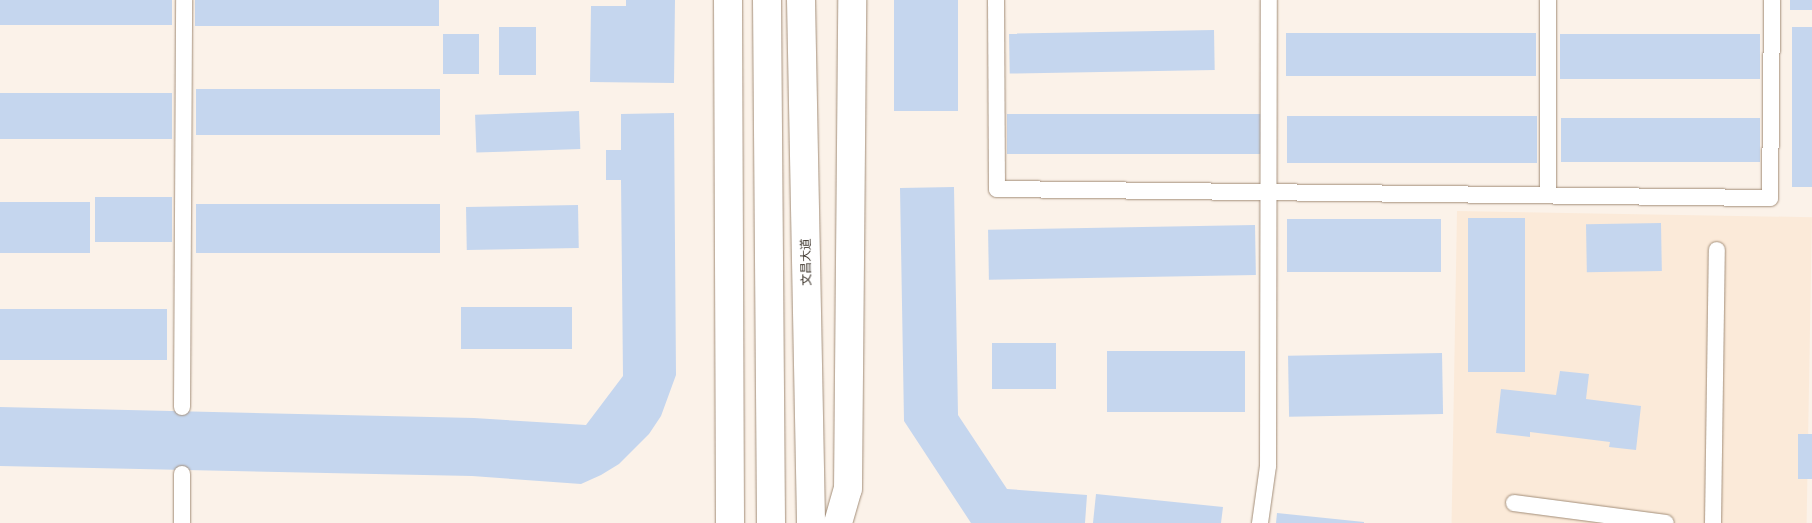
<!DOCTYPE html>
<html>
<head>
<meta charset="utf-8">
<style>
  body { margin:0 }
  #map { position:relative; width:1812px; height:523px; overflow:hidden; background:#fbf2e9; font-family:"PT Sans Narrow","Noto Sans SC",sans-serif }
  div>[style] { position:absolute }
  .built>* { inset:0; background:#fbead9; transform-origin:0 0 }
  .building>* { inset:0; background:#c5d6ee; transform-origin:0 0 }
  .roads { filter:drop-shadow(0 0 1px #a38e79) drop-shadow(0 0 1px #a38e79) }
  .lane>* { height:16px; margin:-8px; padding:0 8px; transform-origin:8px; border-radius:8px; background:#fff }
  .street>* { height:28px; margin:-14px; padding:0 14px; transform-origin:14px; border-radius:14px; background:#fff }
  .secondary>* { height:28px; margin:-14px; padding:0 14px; transform-origin:14px; border-radius:14px; background:#fff }
  span { translate:-50% -50%; white-space:nowrap; text-align:center; line-height:1.15; -webkit-text-stroke:4px #fff; paint-order:stroke }
  .street-label { font-size:12px; color:#3c342b }
</style>
</head>
<body>
<div id="map">
  <div class="built">
    <div style="left:1457px;top:211px;width:355px;height:312px;rotate:1deg"></div>
  </div>
  <div class="building">
    <div style="left:0;top:0;width:172px;height:25px"></div>
    <div style="left:195px;top:0;width:244px;height:26px"></div>
    <div style="clip-path:polygon(626px 0,675px 0,674px 83px,590px 82px,591px 6px,626px 6px)"></div>
    <div style="left:894px;top:0;width:64px;height:111px"></div>
    <div style="left:1790px;top:0;width:22px;height:10px"></div>
    <div style="left:499px;top:27px;width:37px;height:48px"></div>
    <div style="left:1792px;top:27px;width:20px;height:160px"></div>
    <div style="left:1214px;top:30px;width:40px;height:205px;rotate:89deg"></div>
    <div style="left:1536px;top:33px;width:43px;height:250px;rotate:90deg"></div>
    <div style="left:479px;top:34px;width:40px;height:36px;rotate:90deg"></div>
    <div style="left:1760px;top:34px;width:45px;height:200px;rotate:90deg"></div>
    <div style="left:440px;top:89px;width:46px;height:244px;rotate:90deg"></div>
    <div style="left:172px;top:93px;width:46px;height:172px;rotate:90deg"></div>
    <div style="left:579px;top:111px;width:38px;height:104px;rotate:88deg"></div>
    <div style="clip-path:polygon(674px 113px,676px 375px,661px 416px,649px 434px,619px 464px,601px 475px,581px 484px,472px 476px,0 466px,0 407px,474px 418px,586px 425px,623px 376px,621px 180px,606px 180px,606px 150px,621px 150px,621px 114px)"></div>
    <div style="left:1264px;top:114px;width:40px;height:257px;rotate:90deg"></div>
    <div style="left:1537px;top:116px;width:47px;height:250px;rotate:90deg"></div>
    <div style="left:1760px;top:118px;width:44px;height:199px;rotate:90deg"></div>
    <div style="clip-path:polygon(954px 187px,958px 415px,1007px 489px,1087px 495px,1085px 523px,971px 523px,904px 421px,900px 188px)"></div>
    <div style="left:95px;top:197px;width:77px;height:45px"></div>
    <div style="left:0;top:202px;width:90px;height:51px"></div>
    <div style="left:440px;top:204px;width:49px;height:244px;rotate:90deg"></div>
    <div style="left:578px;top:205px;width:43px;height:112px;rotate:89deg"></div>
    <div style="left:1468px;top:218px;width:57px;height:154px"></div>
    <div style="left:1441px;top:219px;width:53px;height:154px;rotate:90deg"></div>
    <div style="left:1661px;top:223px;width:48px;height:75px;rotate:89deg"></div>
    <div style="left:1255px;top:225px;width:50px;height:267px;rotate:89deg"></div>
    <div style="left:572px;top:307px;width:42px;height:111px;rotate:90deg"></div>
    <div style="left:167px;top:309px;width:51px;height:167px;rotate:90deg"></div>
    <div style="left:992px;top:343px;width:64px;height:46px"></div>
    <div style="left:1245px;top:351px;width:61px;height:138px;rotate:90deg"></div>
    <div style="left:1442px;top:353px;width:61px;height:154px;rotate:89deg"></div>
    <div style="clip-path:polygon(1560px 371px,1589px 374px,1586px 399px,1641px 406px,1636px 450px,1609px 447px,1610px 442px,1530px 432px,1530px 437px,1496px 433px,1501px 389px,1556px 395px)"></div>
    <div style="left:1798px;top:434px;width:14px;height:45px"></div>
    <div style="clip-path:polygon(1096px 494px,1223px 507px,1221px 523px,1093px 523px)"></div>
    <div style="clip-path:polygon(1277px 513px,1364px 522px,1364px 523px,1276px 523px)"></div>
  </div>
  <div class="roads">
    <div class="lane">
      <div style="left:996px;top:0;width:189px;rotate:89.7deg"></div>
      <div style="left:997px;top:189px;width:773px;rotate:0.67deg"></div>
      <div style="left:1770px;top:198px;width:198px;rotate:-89.4deg"></div>
      <div style="left:1548px;top:195px;width:195px;rotate:-90deg"></div>
      <div style="left:182px;top:407px;width:407px;rotate:-89.7deg"></div>
      <div style="left:1514px;top:503px;width:153px;rotate:7.5deg"></div>
      <div style="left:182px;top:523px;width:49px;rotate:-90deg"></div>
      <div style="left:1260px;top:523px;width:58px;rotate:-82deg"></div>
      <div style="left:1268px;top:466px;width:466px;rotate:-89.9deg"></div>
      <div style="left:1713px;top:523px;width:273px;rotate:-89.2deg"></div>
    </div>
    <div class="street">
      <div style="left:728px;top:0;width:523px;rotate:89.78deg"></div>
      <div style="left:838px;top:523px;width:35px;rotate:-74deg"></div>
      <div style="left:848px;top:489px;width:489px;rotate:-89.5deg"></div>
    </div>
    <div class="secondary">
      <div style="left:767px;top:0;width:523px;rotate:89.56deg"></div>
      <div style="left:801px;top:0;width:523px;rotate:88.9deg"></div>
    </div>
  </div>
  <div class="street-label">
    <span style="left:806px;top:262px;rotate:-91deg">文昌大道</span>
  </div>
</div>
</body>
</html>
